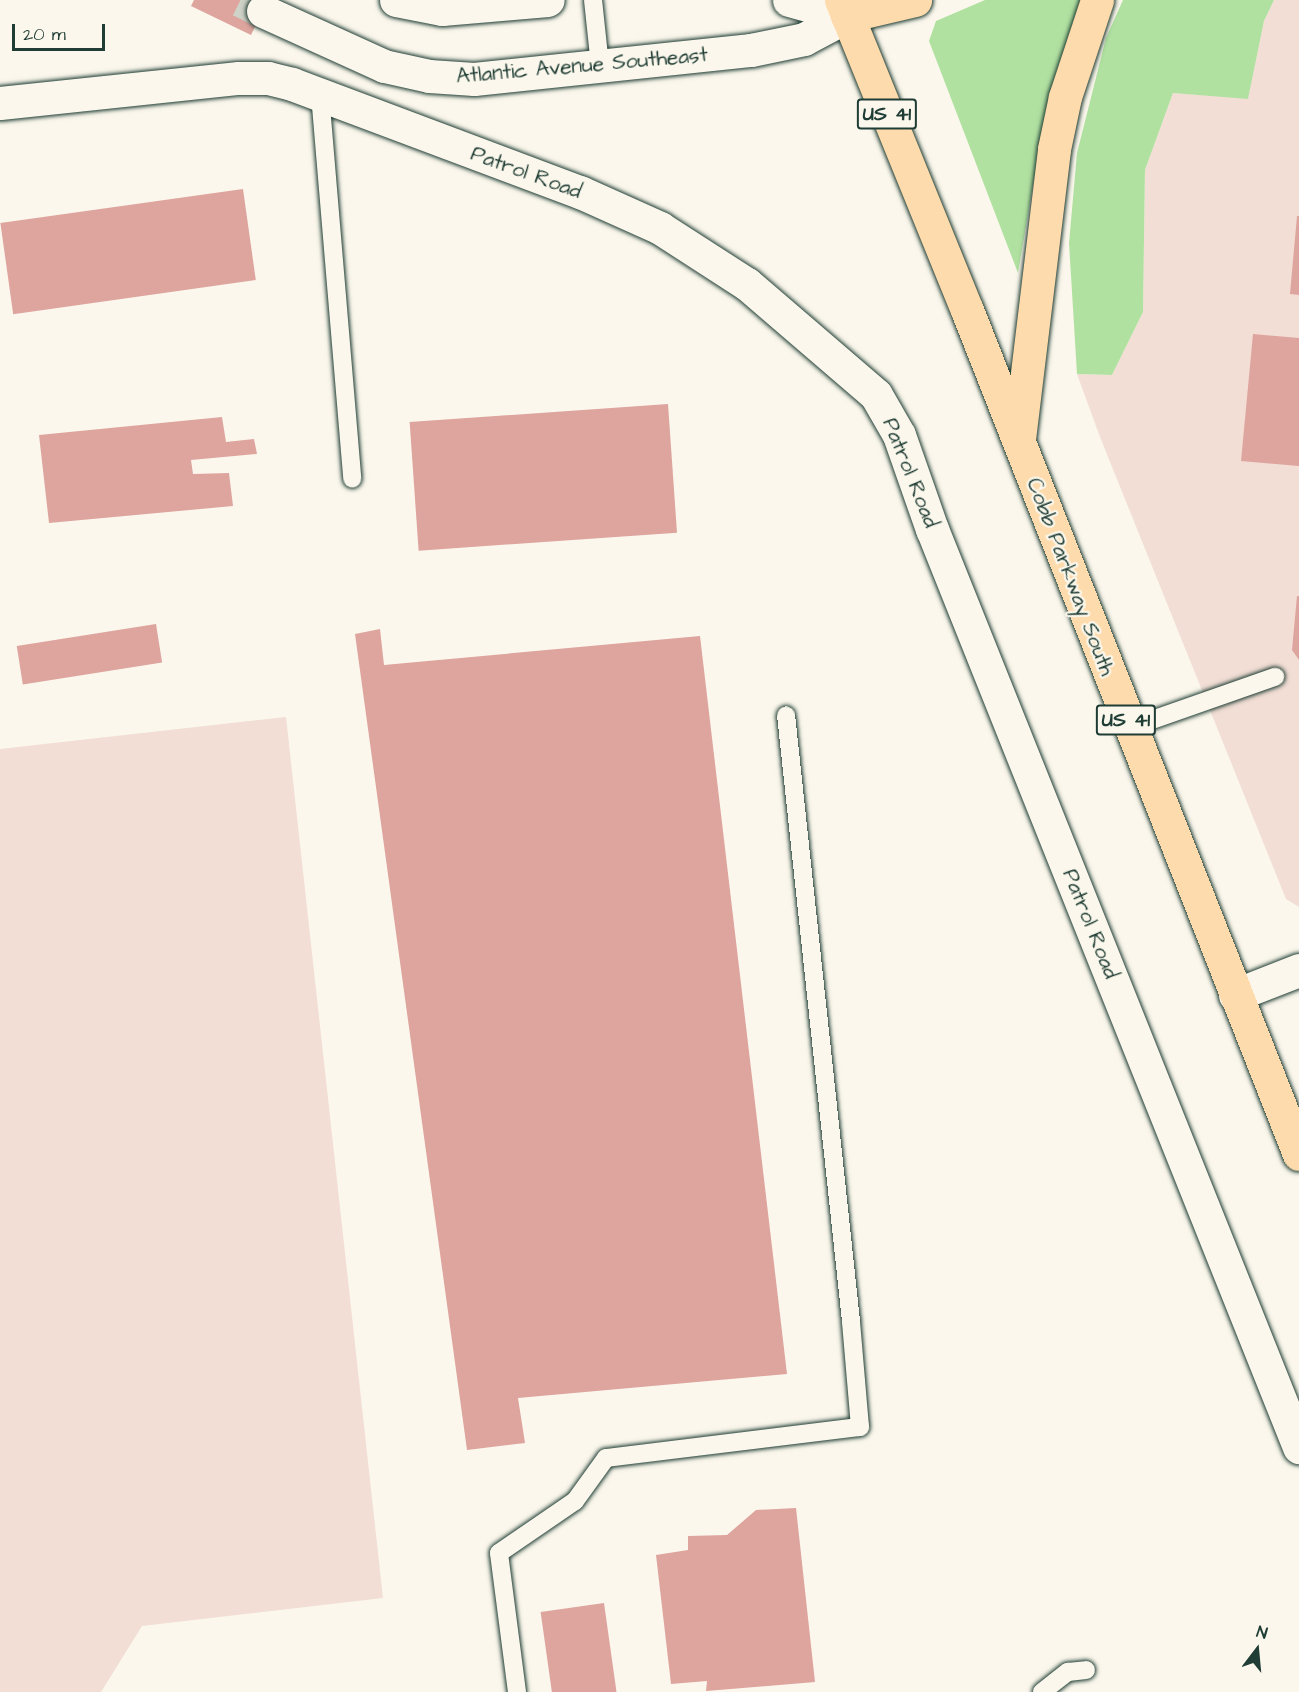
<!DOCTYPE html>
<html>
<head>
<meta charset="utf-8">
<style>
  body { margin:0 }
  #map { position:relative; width:1299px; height:1692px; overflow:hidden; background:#fbf7ec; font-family:"Architects Daughter",sans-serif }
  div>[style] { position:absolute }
  .built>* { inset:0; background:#f2ded5 }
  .green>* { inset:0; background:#b1e1a1 }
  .building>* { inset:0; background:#dea49e; transform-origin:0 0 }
  .minor-tunnel>* { height:33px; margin-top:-16.5px; transform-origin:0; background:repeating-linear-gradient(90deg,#cfd2c7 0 33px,transparent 0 49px) }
  .roads { filter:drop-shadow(0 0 2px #1f3d34) drop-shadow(0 0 2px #1f3d34) }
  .service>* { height:18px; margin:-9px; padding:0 9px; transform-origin:9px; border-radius:9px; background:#fbf7ec }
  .minor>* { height:33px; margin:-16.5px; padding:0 16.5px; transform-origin:16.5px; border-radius:16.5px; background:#fbf7ec }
  .primary>* { height:33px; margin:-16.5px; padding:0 16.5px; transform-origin:16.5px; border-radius:16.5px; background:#fedbac }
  span { translate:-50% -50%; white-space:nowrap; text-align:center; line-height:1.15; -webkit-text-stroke:4.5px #fbf7ec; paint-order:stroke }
  .shield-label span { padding:2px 4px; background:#fbf7ec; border:2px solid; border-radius:4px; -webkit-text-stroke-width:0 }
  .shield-label { font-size:20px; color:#1f3d34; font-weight:700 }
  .street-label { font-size:21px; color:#1f3d34 }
  .north { position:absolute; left:1227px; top:1620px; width:60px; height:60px; -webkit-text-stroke:4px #fbf7ec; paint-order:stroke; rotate:16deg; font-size:16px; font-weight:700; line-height:24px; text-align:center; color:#1f3d34 }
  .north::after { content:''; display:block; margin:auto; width:21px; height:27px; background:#1f3d34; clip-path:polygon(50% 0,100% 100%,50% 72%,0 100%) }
  .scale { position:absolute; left:12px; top:24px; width:93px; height:27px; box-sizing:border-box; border:3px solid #1f3d34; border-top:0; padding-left:8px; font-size:18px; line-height:21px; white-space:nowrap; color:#1f3d34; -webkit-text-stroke:4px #fbf7ec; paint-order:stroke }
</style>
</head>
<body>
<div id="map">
  <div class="built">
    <div style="clip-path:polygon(1274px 0,1299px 0,1299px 907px,1286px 899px,1100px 437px,1077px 374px,1112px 375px,1143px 312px,1145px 170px,1173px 93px,1248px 98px,1264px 21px)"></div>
    <div style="clip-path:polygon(286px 717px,383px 1598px,142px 1626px,101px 1692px,0 1692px,0 749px)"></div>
  </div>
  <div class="green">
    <div style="clip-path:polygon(985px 0,1083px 0,1034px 179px,1018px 273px,929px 41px,936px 21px)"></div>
    <div style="clip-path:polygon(1123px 0,1274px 0,1264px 21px,1248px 99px,1173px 93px,1145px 170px,1143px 312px,1112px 375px,1077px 374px,1069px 243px,1077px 153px,1106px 38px)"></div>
  </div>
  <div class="building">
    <div style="clip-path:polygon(194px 0,268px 0,251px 35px,191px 6px)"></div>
    <div style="left:243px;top:189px;width:92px;height:245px;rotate:82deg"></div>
    <div style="clip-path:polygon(1297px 216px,1299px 216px,1299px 295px,1290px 294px)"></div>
    <div style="clip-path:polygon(1253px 334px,1299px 338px,1299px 466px,1241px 461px)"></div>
    <div style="left:668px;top:404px;width:129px;height:259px;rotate:86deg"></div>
    <div style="clip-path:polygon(222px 417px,226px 442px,254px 439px,257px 454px,191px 460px,193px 474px,229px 473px,233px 506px,49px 523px,39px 435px)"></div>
    <div style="clip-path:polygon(1297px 596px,1299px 596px,1299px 660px,1292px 650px)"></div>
    <div style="left:156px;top:624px;width:39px;height:141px;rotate:81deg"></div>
    <div style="clip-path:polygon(380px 629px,384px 665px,700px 636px,787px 1374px,518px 1398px,525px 1443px,467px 1450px,355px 634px)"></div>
    <div style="clip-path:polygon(796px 1508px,815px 1682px,706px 1691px,707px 1681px,671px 1684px,656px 1555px,688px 1550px,688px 1536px,727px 1535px,756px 1510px)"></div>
    <div style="left:604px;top:1603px;width:90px;height:64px;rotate:82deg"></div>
  </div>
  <div class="minor-tunnel">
    <div style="left:240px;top:0;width:25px;rotate:26deg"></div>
  </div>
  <div class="roads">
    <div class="service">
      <div style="left:593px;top:0;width:66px;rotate:83.9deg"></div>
      <div style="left:320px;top:94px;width:386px;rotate:85.2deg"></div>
      <div style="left:1129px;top:728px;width:155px;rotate:-19.3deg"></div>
      <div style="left:517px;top:1692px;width:140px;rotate:-97.4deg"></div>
      <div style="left:499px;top:1553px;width:92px;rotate:-34.4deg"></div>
      <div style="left:575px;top:1501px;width:53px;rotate:-54.2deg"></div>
      <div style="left:606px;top:1458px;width:256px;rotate:-7deg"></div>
      <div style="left:860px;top:1427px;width:106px;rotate:-94.9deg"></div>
      <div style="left:851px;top:1321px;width:609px;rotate:-96.12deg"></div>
      <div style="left:1042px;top:1692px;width:33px;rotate:-38deg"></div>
      <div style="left:1068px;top:1672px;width:18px;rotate:-6deg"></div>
    </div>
    <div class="minor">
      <div style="left:396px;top:0;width:47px;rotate:11.1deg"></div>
      <div style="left:442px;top:9px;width:106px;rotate:-4.9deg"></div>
      <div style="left:789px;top:0;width:60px;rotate:15.4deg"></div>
      <div style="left:263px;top:11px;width:133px;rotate:24.4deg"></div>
      <div style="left:384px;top:66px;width:46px;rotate:12.5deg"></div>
      <div style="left:429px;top:76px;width:45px;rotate:3.8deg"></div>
      <div style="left:474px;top:79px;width:279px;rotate:-6deg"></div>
      <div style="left:751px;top:50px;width:54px;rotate:-11.7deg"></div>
      <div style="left:804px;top:39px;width:49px;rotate:-28.1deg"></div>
      <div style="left:0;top:103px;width:240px;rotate:-6deg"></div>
      <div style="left:239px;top:78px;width:29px"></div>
      <div style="left:268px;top:78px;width:25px;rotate:14deg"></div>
      <div style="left:292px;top:84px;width:308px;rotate:20.6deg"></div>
      <div style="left:580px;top:192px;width:88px;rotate:24.2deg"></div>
      <div style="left:660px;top:228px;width:103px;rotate:32.8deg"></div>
      <div style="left:747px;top:284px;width:170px;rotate:40.7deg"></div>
      <div style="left:876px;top:395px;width:46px;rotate:60.1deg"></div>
      <div style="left:899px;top:435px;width:100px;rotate:70.7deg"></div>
      <div style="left:932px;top:529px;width:989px;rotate:68.21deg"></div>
      <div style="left:1235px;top:995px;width:69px;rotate:-21.3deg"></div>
    </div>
    <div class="primary">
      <div style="left:841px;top:0;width:335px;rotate:67.9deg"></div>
      <div style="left:967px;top:310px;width:907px;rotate:68.53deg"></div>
      <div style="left:847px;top:16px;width:70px;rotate:-13.2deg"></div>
      <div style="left:1019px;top:439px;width:292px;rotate:-83.1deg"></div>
      <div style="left:1054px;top:149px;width:53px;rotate:-78.1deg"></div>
      <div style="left:1065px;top:97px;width:102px;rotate:-71.7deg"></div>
    </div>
  </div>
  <div class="shield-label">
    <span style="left:887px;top:114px">US 41</span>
    <span style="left:1126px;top:720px">US 41</span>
  </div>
  <div class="street-label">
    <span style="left:582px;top:66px;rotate:-5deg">Atlantic Avenue Southeast</span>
    <span style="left:526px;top:173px;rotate:20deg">Patrol Road</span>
    <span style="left:910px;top:473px;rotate:68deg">Patrol Road</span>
    <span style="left:1070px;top:577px;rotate:69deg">Cobb Parkway South</span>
    <span style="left:1090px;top:924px;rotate:68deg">Patrol Road</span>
  </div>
  <div class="north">N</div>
  <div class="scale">20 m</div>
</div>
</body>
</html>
